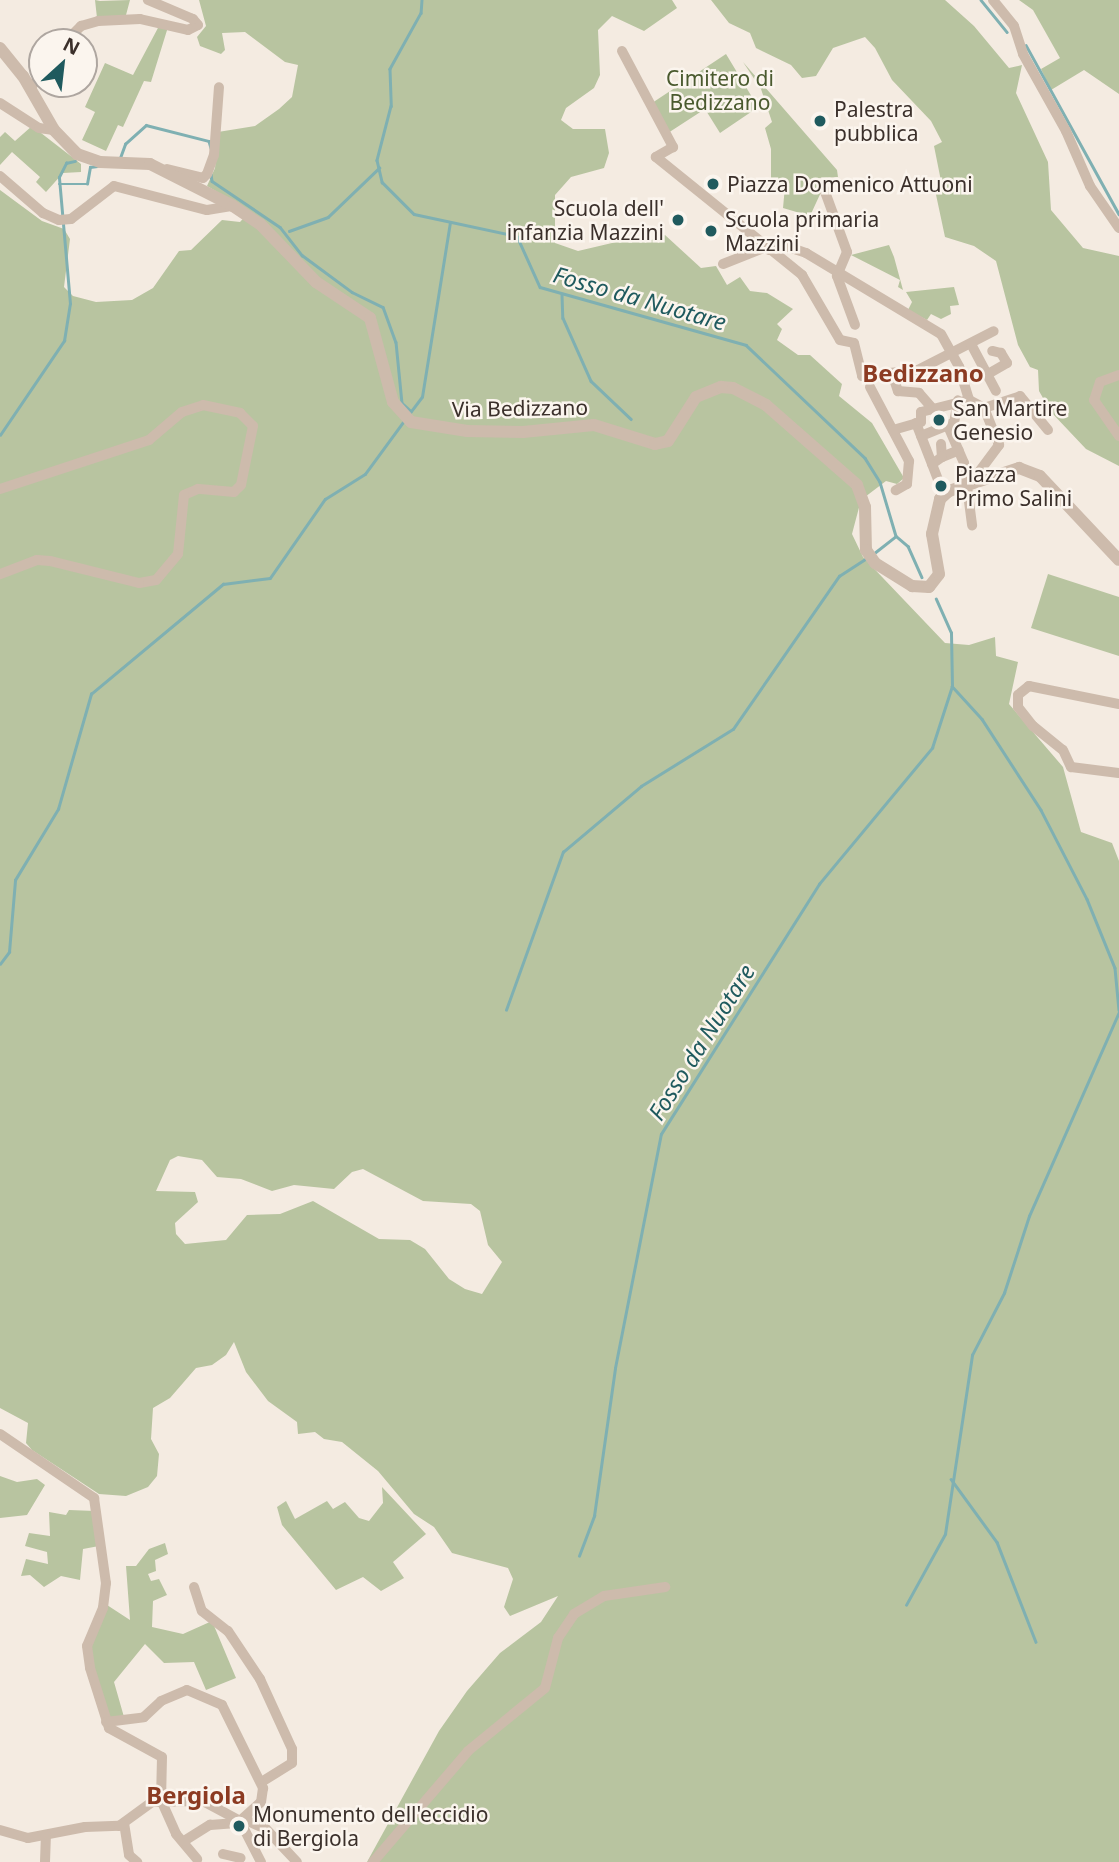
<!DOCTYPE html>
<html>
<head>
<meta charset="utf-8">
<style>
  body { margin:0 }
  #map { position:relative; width:1119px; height:1862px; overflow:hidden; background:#f4ebe1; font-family:"Noto Sans",sans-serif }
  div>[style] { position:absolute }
  .green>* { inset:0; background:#b8c4a0 }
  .stream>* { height:2.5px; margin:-1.25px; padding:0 1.25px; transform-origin:1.25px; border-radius:1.25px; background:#7fb0b2 }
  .minor>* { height:10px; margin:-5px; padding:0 5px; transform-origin:5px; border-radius:5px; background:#cdbbac }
  .tertiary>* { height:12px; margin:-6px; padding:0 6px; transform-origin:6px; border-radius:6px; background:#cdbbac }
  .dots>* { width:19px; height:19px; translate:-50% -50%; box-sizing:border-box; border:4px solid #fbf5ee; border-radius:50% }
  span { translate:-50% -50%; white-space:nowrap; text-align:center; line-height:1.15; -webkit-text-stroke:5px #fbf5ee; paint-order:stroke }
  .park-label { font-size:21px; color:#4a5a2e }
  .poi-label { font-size:21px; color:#3b302b }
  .left { translate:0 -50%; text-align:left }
  .right { translate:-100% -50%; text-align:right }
  .street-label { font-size:21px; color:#3b302b }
  .water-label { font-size:23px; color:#1f5a5e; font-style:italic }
  .quarter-label { font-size:24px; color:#8c3b22; font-weight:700 }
  .north { position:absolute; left:28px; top:28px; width:70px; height:70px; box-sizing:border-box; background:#fbf5ee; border:2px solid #aea6a0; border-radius:50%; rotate:27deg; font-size:19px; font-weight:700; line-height:28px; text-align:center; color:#3b302b }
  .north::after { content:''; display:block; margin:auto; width:24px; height:32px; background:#1f5a5e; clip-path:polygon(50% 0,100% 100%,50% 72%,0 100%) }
</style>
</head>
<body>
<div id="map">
  <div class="green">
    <div style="clip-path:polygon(95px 0,100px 1px,130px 0,126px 15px,97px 18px)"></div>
    <div style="clip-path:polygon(evenodd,199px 0,672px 0,677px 8px,644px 31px,612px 16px,598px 30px,600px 75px,594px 88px,566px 108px,561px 120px,573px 129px,605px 129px,609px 153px,604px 168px,571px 177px,555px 195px,555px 243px,578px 251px,629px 239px,646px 242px,665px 235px,701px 268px,716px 266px,727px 285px,740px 277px,750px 291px,767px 293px,793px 309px,777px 324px,782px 329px,777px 340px,798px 355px,810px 355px,842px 384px,839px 396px,872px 423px,904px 478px,897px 484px,886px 481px,861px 500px,852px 534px,863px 557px,945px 643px,969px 645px,995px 637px,996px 656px,1018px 662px,1009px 704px,1063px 767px,1081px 832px,1112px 843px,1119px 861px,1119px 1862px,367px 1862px,439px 1731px,467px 1691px,500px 1653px,541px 1622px,558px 1596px,510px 1616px,504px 1607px,513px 1579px,508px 1568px,452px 1553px,434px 1527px,414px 1514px,378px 1471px,342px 1442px,324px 1439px,315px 1432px,298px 1434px,297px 1422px,268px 1401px,246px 1372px,234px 1342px,226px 1355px,212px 1365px,196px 1368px,170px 1398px,153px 1408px,151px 1439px,159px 1454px,157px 1476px,148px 1487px,126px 1496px,99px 1494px,32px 1450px,26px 1443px,28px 1423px,0 1408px,0 190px,42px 221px,64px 229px,70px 239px,64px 287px,73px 296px,96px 302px,132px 300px,153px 288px,179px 251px,191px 250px,222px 220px,240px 222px,250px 211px,207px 186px,215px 168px,218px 132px,255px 126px,279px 109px,292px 97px,298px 65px,285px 62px,245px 32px,222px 33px,225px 50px,221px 54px,200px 46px,197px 37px,206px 26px,199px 0,178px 1156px,202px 1160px,217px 1177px,241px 1179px,272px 1191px,294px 1185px,334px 1189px,352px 1172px,363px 1169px,423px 1201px,471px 1204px,480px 1211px,488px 1245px,502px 1262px,482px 1294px,465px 1289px,449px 1279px,425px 1249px,410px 1240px,379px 1239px,313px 1201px,280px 1214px,247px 1215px,226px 1240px,185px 1244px,176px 1234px,175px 1223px,198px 1202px,195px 1192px,156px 1191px,170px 1160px,178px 1156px)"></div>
    <div style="clip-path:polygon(711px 0,945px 0,974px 26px,1009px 68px,1022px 65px,1016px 93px,1048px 162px,1051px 210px,1083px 248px,1119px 256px,1119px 466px,1086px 449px,1051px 412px,1039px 391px,1038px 370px,1030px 367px,1018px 345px,996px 261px,974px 246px,945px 237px,935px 190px,941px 181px,934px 146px,942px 142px,931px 121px,892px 80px,875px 48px,865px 37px,833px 48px,816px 76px,802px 78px,791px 65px,756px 48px,750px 33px,729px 23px)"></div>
    <div style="clip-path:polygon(1019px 0,1119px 0,1119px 94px,1084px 70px,1051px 90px,1041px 69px,1060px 58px,1033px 10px)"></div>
    <div style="clip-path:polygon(159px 26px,168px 27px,151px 82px,144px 81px,123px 127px,118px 125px,106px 151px,82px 140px,95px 112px,85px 107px,105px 63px,133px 75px)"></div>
    <div style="clip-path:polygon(726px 54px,755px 102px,751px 112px,720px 133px,705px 109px,668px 133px,649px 105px)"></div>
    <div style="clip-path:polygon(743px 62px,837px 170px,838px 177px,819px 178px,822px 190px,810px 216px,783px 208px,785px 186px,771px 185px,771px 149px,765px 128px,772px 122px,761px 89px)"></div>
    <div style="clip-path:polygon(32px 126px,81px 164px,81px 172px,63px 173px,46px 192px,36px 182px,40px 177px,12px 152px,0 165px,0 137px,5px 132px,15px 141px)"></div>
    <div style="clip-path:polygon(889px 245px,894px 257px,903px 290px,898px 287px,900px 280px,851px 255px)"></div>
    <div style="clip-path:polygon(954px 287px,959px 305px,950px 306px,951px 314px,941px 319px,931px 314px,927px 320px,908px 310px,912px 302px,906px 292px)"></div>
    <div style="clip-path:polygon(1048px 574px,1119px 597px,1119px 656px,1031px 628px)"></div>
    <div style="clip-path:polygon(0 1476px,17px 1482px,37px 1479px,45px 1485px,27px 1515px,0 1518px)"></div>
    <div style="clip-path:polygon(382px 1487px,426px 1534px,393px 1562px,404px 1578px,381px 1591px,363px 1577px,336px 1590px,282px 1525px,277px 1507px,286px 1501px,295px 1519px,327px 1501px,333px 1509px,345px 1502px,359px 1518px,369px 1521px,383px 1503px)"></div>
    <div style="clip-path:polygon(69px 1510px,95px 1511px,99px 1546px,83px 1549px,80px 1580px,61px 1576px,44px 1587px,30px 1575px,21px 1576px,26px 1559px,48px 1564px,47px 1552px,25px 1546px,29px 1533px,50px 1536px,49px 1512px,66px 1515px)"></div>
    <div style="clip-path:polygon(165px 1543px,168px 1554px,155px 1560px,156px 1571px,148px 1574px,151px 1581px,159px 1579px,167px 1595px,153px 1601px,152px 1627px,183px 1634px,212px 1621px,236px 1678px,206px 1690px,194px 1662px,164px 1663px,145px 1644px,114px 1682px,124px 1717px,107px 1718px,93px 1672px,91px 1646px,107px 1605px,130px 1620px,126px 1566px,136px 1566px,149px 1549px)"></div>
  </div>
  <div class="stream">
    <div style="left:422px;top:0;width:13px;rotate:94deg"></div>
    <div style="left:421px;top:13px;width:64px;rotate:119deg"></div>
    <div style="left:390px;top:69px;width:37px;rotate:88deg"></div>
    <div style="left:391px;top:106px;width:56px;rotate:104.5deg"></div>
    <div style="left:377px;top:160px;width:23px;rotate:77deg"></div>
    <div style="left:382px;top:182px;width:45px;rotate:45deg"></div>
    <div style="left:414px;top:214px;width:105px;rotate:12.1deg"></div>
    <div style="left:517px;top:236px;width:56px;rotate:65.7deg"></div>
    <div style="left:540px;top:287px;width:214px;rotate:15.7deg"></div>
    <div style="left:746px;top:345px;width:164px;rotate:43.5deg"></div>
    <div style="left:865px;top:458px;width:28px;rotate:58deg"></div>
    <div style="left:880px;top:482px;width:56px;rotate:73.5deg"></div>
    <div style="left:896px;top:536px;width:16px;rotate:40deg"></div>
    <div style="left:908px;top:546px;width:34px;rotate:66deg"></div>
    <div style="left:981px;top:0;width:41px;rotate:50.9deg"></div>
    <div style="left:1026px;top:45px;width:193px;rotate:61.2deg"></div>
    <div style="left:120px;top:158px;width:15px;rotate:-70deg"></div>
    <div style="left:125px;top:144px;width:28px;rotate:-42deg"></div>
    <div style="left:146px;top:125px;width:65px;rotate:14.3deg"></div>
    <div style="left:209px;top:141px;width:7px;rotate:74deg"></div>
    <div style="left:211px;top:174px;width:7px;rotate:82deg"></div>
    <div style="left:212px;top:181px;width:82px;rotate:34.1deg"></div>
    <div style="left:280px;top:227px;width:36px;rotate:52deg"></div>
    <div style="left:302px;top:255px;width:62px;rotate:36.5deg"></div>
    <div style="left:352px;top:292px;width:34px;rotate:26deg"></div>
    <div style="left:383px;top:307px;width:37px;rotate:70deg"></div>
    <div style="left:396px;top:342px;width:61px;rotate:84.4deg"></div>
    <div style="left:402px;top:403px;width:12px;rotate:42deg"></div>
    <div style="left:59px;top:184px;width:28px"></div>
    <div style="left:87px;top:184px;width:17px;rotate:-80deg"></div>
    <div style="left:90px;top:167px;width:7px;rotate:-8deg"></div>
    <div style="left:289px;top:231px;width:41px;rotate:-19.7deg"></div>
    <div style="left:328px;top:217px;width:71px;rotate:-43.9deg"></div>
    <div style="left:562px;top:295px;width:23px;rotate:88deg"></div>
    <div style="left:563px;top:318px;width:69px;rotate:66deg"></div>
    <div style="left:591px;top:381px;width:55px;rotate:43.5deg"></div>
    <div style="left:409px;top:414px;width:21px;rotate:-53deg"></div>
    <div style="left:422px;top:397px;width:176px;rotate:-80.9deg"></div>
    <div style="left:0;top:435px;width:114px;rotate:-55.8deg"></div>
    <div style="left:64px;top:341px;width:37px;rotate:-81deg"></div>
    <div style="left:70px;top:304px;width:127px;rotate:-95deg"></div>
    <div style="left:59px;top:177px;width:16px;rotate:-63deg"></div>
    <div style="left:66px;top:163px;width:9px;rotate:-13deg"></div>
    <div style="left:873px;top:554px;width:28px;rotate:-38deg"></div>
    <div style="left:952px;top:686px;width:45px;rotate:47.7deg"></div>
    <div style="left:982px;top:719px;width:108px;rotate:57deg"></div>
    <div style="left:1041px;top:810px;width:100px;rotate:62.7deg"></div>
    <div style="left:1087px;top:899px;width:74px;rotate:67.9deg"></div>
    <div style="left:1115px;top:968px;width:42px;rotate:84.6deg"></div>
    <div style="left:0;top:964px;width:15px;rotate:-53deg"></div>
    <div style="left:9px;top:952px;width:72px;rotate:-85.2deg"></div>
    <div style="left:15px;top:880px;width:83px;rotate:-58.8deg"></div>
    <div style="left:58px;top:809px;width:120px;rotate:-74deg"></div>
    <div style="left:91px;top:694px;width:172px;rotate:-39.8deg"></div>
    <div style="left:223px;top:584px;width:47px;rotate:-7.3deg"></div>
    <div style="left:270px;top:578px;width:96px;rotate:-55.2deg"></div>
    <div style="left:325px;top:499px;width:47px;rotate:-32deg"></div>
    <div style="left:365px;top:474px;width:64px;rotate:-53.8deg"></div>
    <div style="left:506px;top:1010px;width:168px;rotate:-70.2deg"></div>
    <div style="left:563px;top:852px;width:102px;rotate:-40.2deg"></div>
    <div style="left:641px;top:786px;width:108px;rotate:-31.8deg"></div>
    <div style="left:733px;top:729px;width:186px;rotate:-55.3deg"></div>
    <div style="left:839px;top:576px;width:33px;rotate:-33deg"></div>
    <div style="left:951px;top:1479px;width:78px;rotate:53.9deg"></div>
    <div style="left:997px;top:1542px;width:107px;rotate:68.7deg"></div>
    <div style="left:579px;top:1556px;width:43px;rotate:-69.4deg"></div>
    <div style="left:594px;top:1516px;width:149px;rotate:-81.9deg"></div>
    <div style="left:615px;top:1368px;width:238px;rotate:-78.9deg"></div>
    <div style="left:661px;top:1134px;width:296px;rotate:-57.7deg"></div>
    <div style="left:819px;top:884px;width:177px;rotate:-50.3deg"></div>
    <div style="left:932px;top:748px;width:65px;rotate:-72.1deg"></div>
    <div style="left:952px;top:686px;width:53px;rotate:-91.1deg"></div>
    <div style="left:951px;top:633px;width:37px;rotate:-114deg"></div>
    <div style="left:906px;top:1605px;width:81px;rotate:-61.2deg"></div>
    <div style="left:945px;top:1534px;width:181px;rotate:-81.4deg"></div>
    <div style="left:972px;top:1355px;width:70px;rotate:-62.7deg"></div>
    <div style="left:1004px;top:1293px;width:81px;rotate:-72deg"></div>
    <div style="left:1029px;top:1216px;width:223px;rotate:-66.2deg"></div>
  </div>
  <div class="minor">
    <div style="left:993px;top:0;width:33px;rotate:51deg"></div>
    <div style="left:1014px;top:26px;width:29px;rotate:72deg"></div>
    <div style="left:1023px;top:54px;width:88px;rotate:60.8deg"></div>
    <div style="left:1066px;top:131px;width:60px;rotate:66.4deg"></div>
    <div style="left:1090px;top:186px;width:51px;rotate:55.4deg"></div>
    <div style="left:65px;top:42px;width:23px;rotate:-45deg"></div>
    <div style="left:81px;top:26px;width:18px;rotate:-16deg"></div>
    <div style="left:98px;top:21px;width:42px;rotate:-2.7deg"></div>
    <div style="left:140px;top:19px;width:49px;rotate:12.9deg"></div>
    <div style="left:188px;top:30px;width:11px;rotate:-27deg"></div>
    <div style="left:198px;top:25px;width:8px;rotate:-130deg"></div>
    <div style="left:193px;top:19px;width:49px;rotate:-157.1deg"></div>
    <div style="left:622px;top:51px;width:109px;rotate:62deg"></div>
    <div style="left:673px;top:147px;width:20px;rotate:150deg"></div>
    <div style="left:656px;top:157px;width:188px;rotate:38.9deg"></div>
    <div style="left:802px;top:275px;width:75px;rotate:59.7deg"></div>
    <div style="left:840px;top:340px;width:14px;rotate:12deg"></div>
    <div style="left:854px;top:343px;width:34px;rotate:76deg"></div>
    <div style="left:862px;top:376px;width:56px;rotate:-6.1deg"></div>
    <div style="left:918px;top:370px;width:85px;rotate:-27.2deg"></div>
    <div style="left:30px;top:88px;width:18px;rotate:-49deg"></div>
    <div style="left:0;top:103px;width:46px;rotate:32.7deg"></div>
    <div style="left:39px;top:128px;width:15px;rotate:8deg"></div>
    <div style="left:167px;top:169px;width:37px;rotate:14deg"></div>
    <div style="left:203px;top:178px;width:6px;rotate:-45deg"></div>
    <div style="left:207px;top:174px;width:20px;rotate:-70deg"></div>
    <div style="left:214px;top:155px;width:68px;rotate:-85.8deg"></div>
    <div style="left:0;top:176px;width:57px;rotate:40.7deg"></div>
    <div style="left:43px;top:213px;width:17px;rotate:24deg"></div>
    <div style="left:59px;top:220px;width:12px;rotate:-5deg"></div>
    <div style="left:71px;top:219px;width:54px;rotate:-37.5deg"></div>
    <div style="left:114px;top:186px;width:96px;rotate:14.5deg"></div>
    <div style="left:207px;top:210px;width:26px;rotate:-9deg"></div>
    <div style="left:824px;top:189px;width:67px;rotate:69.9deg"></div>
    <div style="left:847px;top:252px;width:26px;rotate:113deg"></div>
    <div style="left:837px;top:276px;width:52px;rotate:69.8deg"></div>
    <div style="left:769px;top:250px;width:13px;rotate:-29deg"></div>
    <div style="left:780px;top:244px;width:28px;rotate:19deg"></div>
    <div style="left:806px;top:253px;width:157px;rotate:31deg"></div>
    <div style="left:941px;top:334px;width:38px;rotate:61deg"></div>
    <div style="left:959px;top:367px;width:34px;rotate:73deg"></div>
    <div style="left:969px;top:400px;width:17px;rotate:28deg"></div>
    <div style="left:723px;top:264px;width:46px;rotate:-21.6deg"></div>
    <div style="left:971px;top:344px;width:53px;rotate:62deg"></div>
    <div style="left:988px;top:374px;width:22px;rotate:-30deg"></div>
    <div style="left:1007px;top:363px;width:12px;rotate:-121deg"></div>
    <div style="left:1001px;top:353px;width:9px;rotate:-167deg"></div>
    <div style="left:1119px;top:375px;width:20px;rotate:160deg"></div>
    <div style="left:1100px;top:382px;width:19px;rotate:108deg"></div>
    <div style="left:1094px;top:400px;width:44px;rotate:55.2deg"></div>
    <div style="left:893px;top:376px;width:16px;rotate:72deg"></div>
    <div style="left:898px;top:391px;width:21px;rotate:5deg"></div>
    <div style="left:919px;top:393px;width:20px;rotate:49deg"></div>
    <div style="left:870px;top:387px;width:84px;rotate:62.2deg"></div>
    <div style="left:909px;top:461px;width:23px;rotate:95deg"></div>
    <div style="left:907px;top:484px;width:13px;rotate:151deg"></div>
    <div style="left:984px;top:408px;width:38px;rotate:-18deg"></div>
    <div style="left:1020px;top:396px;width:44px;rotate:50.5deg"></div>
    <div style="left:916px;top:423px;width:44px;rotate:68.7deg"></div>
    <div style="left:948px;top:426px;width:40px;rotate:66.6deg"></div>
    <div style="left:964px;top:463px;width:63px;rotate:82.6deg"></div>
    <div style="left:893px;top:430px;width:29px;rotate:-16deg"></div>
    <div style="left:921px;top:422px;width:10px;rotate:-90deg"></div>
    <div style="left:921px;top:412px;width:49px;rotate:-14deg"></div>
    <div style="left:921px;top:436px;width:35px;rotate:-22deg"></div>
    <div style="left:954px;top:423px;width:23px;rotate:-80deg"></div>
    <div style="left:941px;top:444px;width:13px;rotate:86deg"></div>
    <div style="left:942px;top:457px;width:18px;rotate:-22deg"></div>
    <div style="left:942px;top:457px;width:12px;rotate:145deg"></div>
    <div style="left:932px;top:464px;width:33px;rotate:69deg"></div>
    <div style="left:970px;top:484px;width:49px;rotate:-53.4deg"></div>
    <div style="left:999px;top:445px;width:40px;rotate:-112deg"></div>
    <div style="left:0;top:489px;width:157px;rotate:-18.2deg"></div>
    <div style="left:149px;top:440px;width:43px;rotate:-40.3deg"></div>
    <div style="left:182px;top:412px;width:22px;rotate:-18deg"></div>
    <div style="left:203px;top:405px;width:38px;rotate:12deg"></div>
    <div style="left:240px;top:413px;width:18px;rotate:45deg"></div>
    <div style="left:253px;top:426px;width:60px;rotate:101.5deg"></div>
    <div style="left:241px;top:485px;width:10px;rotate:135deg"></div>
    <div style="left:234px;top:492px;width:36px;rotate:-175deg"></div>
    <div style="left:198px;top:489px;width:15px;rotate:157deg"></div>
    <div style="left:184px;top:495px;width:59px;rotate:95.8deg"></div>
    <div style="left:178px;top:554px;width:34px;rotate:130deg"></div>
    <div style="left:156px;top:580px;width:17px;rotate:170deg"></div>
    <div style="left:139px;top:583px;width:92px;rotate:-166.1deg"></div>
    <div style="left:50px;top:561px;width:13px;rotate:-176deg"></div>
    <div style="left:37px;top:560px;width:40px;rotate:159deg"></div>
    <div style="left:1119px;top:704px;width:92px;rotate:-168.7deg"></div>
    <div style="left:1029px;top:686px;width:14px;rotate:141deg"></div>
    <div style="left:1018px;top:695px;width:12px;rotate:90deg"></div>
    <div style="left:1018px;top:707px;width:24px;rotate:52deg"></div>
    <div style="left:1033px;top:726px;width:38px;rotate:39deg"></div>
    <div style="left:1063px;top:750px;width:19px;rotate:65deg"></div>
    <div style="left:1071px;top:767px;width:48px;rotate:7.1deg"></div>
    <div style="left:0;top:1434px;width:114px;rotate:34.2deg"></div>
    <div style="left:94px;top:1498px;width:86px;rotate:82deg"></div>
    <div style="left:106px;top:1583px;width:25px;rotate:97deg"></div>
    <div style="left:103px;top:1608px;width:41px;rotate:112.8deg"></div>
    <div style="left:87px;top:1646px;width:22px;rotate:82deg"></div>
    <div style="left:90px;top:1668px;width:63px;rotate:72.4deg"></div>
    <div style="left:109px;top:1728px;width:60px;rotate:28.7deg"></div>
    <div style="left:162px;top:1757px;width:43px;rotate:91.3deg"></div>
    <div style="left:161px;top:1800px;width:37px;rotate:66deg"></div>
    <div style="left:176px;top:1834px;width:33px;rotate:50deg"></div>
    <div style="left:194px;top:1587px;width:25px;rotate:72deg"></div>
    <div style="left:202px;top:1611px;width:33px;rotate:38deg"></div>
    <div style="left:228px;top:1631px;width:58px;rotate:56.3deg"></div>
    <div style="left:260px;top:1679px;width:77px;rotate:65.4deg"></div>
    <div style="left:292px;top:1749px;width:14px;rotate:90deg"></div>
    <div style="left:292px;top:1763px;width:36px;rotate:148deg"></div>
    <div style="left:106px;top:1722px;width:38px;rotate:-7deg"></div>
    <div style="left:144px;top:1717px;width:23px;rotate:-43deg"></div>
    <div style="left:161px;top:1701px;width:28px;rotate:-23deg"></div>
    <div style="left:187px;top:1690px;width:38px;rotate:23deg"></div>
    <div style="left:222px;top:1705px;width:93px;rotate:63.7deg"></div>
    <div style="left:263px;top:1788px;width:14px;rotate:98deg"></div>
    <div style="left:261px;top:1802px;width:28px;rotate:138deg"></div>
    <div style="left:124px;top:1823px;width:32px;rotate:81deg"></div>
    <div style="left:129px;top:1855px;width:11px;rotate:41deg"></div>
    <div style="left:0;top:1830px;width:29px;rotate:16deg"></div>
    <div style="left:28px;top:1838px;width:58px;rotate:-10.9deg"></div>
    <div style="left:85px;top:1827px;width:34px;rotate:-2deg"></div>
    <div style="left:119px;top:1826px;width:41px;rotate:-36deg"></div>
    <div style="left:152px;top:1802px;width:51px;rotate:-1.1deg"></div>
    <div style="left:203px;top:1801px;width:42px;rotate:28.4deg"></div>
    <div style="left:240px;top:1821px;width:46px;rotate:62.9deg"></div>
    <div style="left:184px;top:1841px;width:31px;rotate:-32deg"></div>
    <div style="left:210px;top:1825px;width:40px;rotate:-4.3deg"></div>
    <div style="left:250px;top:1822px;width:17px;rotate:24deg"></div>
    <div style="left:266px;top:1829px;width:45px;rotate:46.8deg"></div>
    <div style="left:223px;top:1854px;width:18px;rotate:13deg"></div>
    <div style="left:45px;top:1862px;width:27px;rotate:-88deg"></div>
    <div style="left:373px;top:1862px;width:146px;rotate:-49.4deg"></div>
    <div style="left:468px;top:1751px;width:99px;rotate:-39.3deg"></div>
    <div style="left:545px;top:1688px;width:52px;rotate:-75.4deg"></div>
    <div style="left:558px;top:1638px;width:29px;rotate:-56deg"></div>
    <div style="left:574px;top:1614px;width:35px;rotate:-31deg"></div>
    <div style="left:604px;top:1596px;width:62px;rotate:-8.4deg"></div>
  </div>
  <div class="tertiary">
    <div style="left:0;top:48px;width:36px;rotate:51deg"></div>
    <div style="left:23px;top:76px;width:62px;rotate:60.1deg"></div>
    <div style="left:54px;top:130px;width:33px;rotate:46deg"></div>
    <div style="left:77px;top:154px;width:24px;rotate:19deg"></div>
    <div style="left:100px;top:162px;width:50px;rotate:2.3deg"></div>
    <div style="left:150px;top:164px;width:93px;rotate:26.8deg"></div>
    <div style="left:233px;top:206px;width:32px;rotate:34deg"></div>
    <div style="left:260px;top:224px;width:81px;rotate:46deg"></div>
    <div style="left:316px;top:282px;width:65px;rotate:33.7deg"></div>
    <div style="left:370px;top:318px;width:87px;rotate:74.7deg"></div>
    <div style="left:393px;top:402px;width:27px;rotate:48deg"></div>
    <div style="left:411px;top:422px;width:57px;rotate:9.1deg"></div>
    <div style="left:467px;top:431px;width:56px;rotate:1deg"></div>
    <div style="left:523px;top:432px;width:71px;rotate:-5.6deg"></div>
    <div style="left:594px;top:425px;width:64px;rotate:17.3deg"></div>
    <div style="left:655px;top:444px;width:13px;rotate:-13deg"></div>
    <div style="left:668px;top:441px;width:52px;rotate:-57.5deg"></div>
    <div style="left:696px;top:397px;width:27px;rotate:-22deg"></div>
    <div style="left:721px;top:387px;width:12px;rotate:5deg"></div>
    <div style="left:733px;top:388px;width:37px;rotate:27deg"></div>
    <div style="left:766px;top:405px;width:121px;rotate:41.3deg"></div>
    <div style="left:857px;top:485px;width:23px;rotate:70deg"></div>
    <div style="left:865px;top:507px;width:43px;rotate:88.7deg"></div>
    <div style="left:866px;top:550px;width:16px;rotate:55deg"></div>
    <div style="left:875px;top:563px;width:44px;rotate:31.9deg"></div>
    <div style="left:912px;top:586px;width:17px;rotate:3deg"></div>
    <div style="left:929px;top:587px;width:16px;rotate:-52deg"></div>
    <div style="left:939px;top:574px;width:41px;rotate:-99.9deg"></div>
    <div style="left:932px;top:534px;width:36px;rotate:-77deg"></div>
    <div style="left:940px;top:499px;width:12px;rotate:-42deg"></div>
    <div style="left:949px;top:491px;width:74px;rotate:-18.2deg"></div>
    <div style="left:1019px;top:468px;width:22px;rotate:21deg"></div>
    <div style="left:1040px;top:476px;width:115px;rotate:46.8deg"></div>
  </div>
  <div class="dots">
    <div style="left:820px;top:121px;background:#1f5a5e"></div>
    <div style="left:713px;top:184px;background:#1f5a5e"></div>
    <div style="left:678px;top:220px;background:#1f5a5e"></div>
    <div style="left:711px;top:231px;background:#1f5a5e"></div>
    <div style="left:939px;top:420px;background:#1f5a5e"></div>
    <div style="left:941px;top:486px;background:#1f5a5e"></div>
    <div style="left:239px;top:1826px;background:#1f5a5e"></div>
  </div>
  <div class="park-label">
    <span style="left:720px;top:90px">Cimitero di<br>Bedizzano</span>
  </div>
  <div class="poi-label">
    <span class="left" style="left:834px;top:121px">Palestra<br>pubblica</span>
    <span class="left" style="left:727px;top:184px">Piazza Domenico Attuoni</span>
    <span class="right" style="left:664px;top:220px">Scuola dell'<br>infanzia Mazzini</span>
    <span class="left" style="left:725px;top:231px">Scuola primaria<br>Mazzini</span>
    <span class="left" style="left:953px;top:420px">San Martire<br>Genesio</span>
    <span class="left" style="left:955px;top:486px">Piazza<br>Primo Salini</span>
    <span class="left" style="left:253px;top:1826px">Monumento dell'eccidio<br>di Bergiola</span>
  </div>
  <div class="street-label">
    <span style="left:520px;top:408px;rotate:-1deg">Via Bedizzano</span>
  </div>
  <div class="water-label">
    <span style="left:640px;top:298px;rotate:16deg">Fosso da Nuotare</span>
    <span style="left:701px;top:1042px;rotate:-58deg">Fosso da Nuotare</span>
  </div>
  <div class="quarter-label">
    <span style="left:923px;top:373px">Bedizzano</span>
    <span style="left:196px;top:1795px">Bergiola</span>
  </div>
  <div class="north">N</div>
</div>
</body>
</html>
